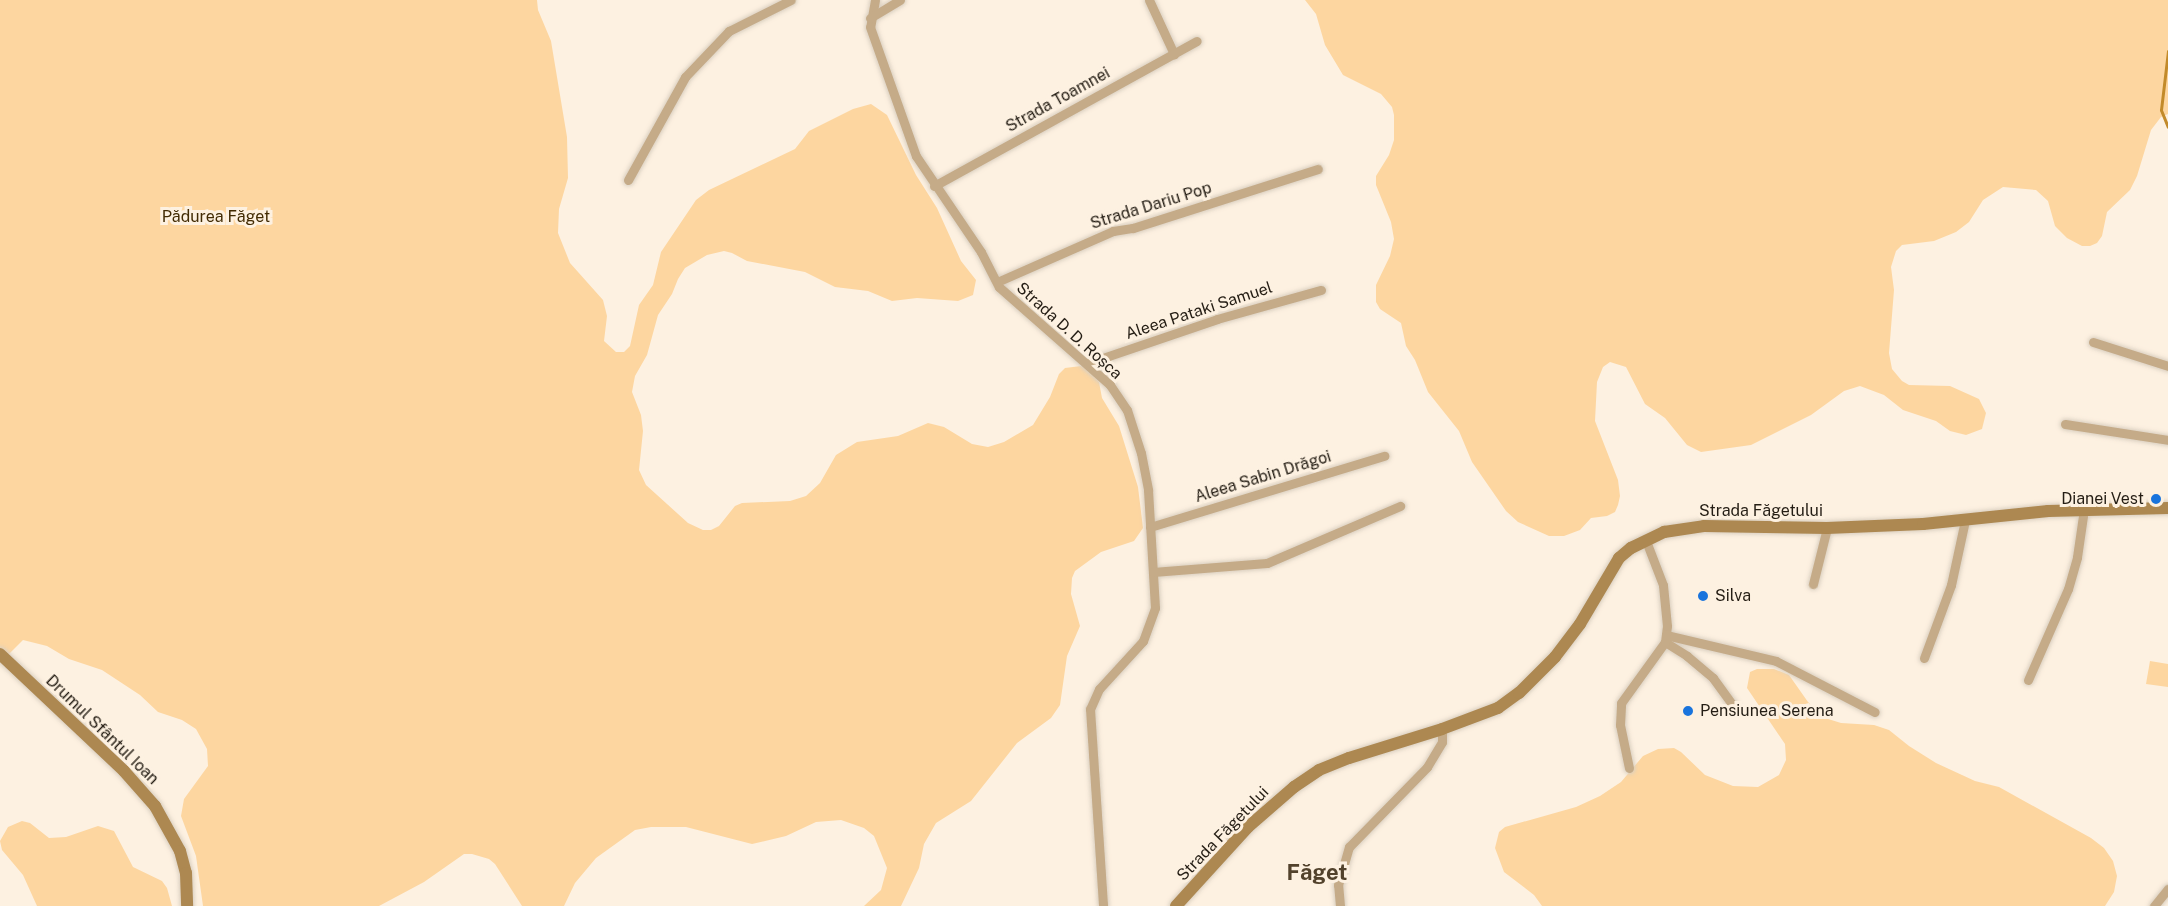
<!DOCTYPE html>
<html>
<head>
<meta charset="utf-8">
<style>
  body { margin:0 }
  #map { position:relative; width:2168px; height:906px; overflow:hidden; background:#fdf1e1; font-family:"Public Sans",sans-serif }
  div>[style] { position:absolute }
  .green>* { inset:0; background:#fdd6a0 }
  .stream>* { height:3px; margin:-1.5px; padding:0 1.5px; transform-origin:1.5px; border-radius:1.5px; background:#c28a2a }
  .roads { filter:drop-shadow(0 0 2px #dacfc0) drop-shadow(0 0 2px #dacfc0) }
  .street>* { height:9px; margin:-4.5px; padding:0 4.5px; transform-origin:4.5px; border-radius:4.5px; background:#c5ab88 }
  .secondary>* { height:12px; margin:-6px; padding:0 6px; transform-origin:6px; border-radius:6px; background:#ad8851 }
  .dots>* { width:16px; height:16px; translate:-50% -50%; box-sizing:border-box; border:3px solid #fdf1e1; border-radius:50% }
  span { translate:-50% -50%; white-space:nowrap; text-align:center; line-height:1.15; -webkit-text-stroke:6px #fdf1e1; paint-order:stroke }
  .street-label { font-size:16px; color:#241d14 }
  .park-label { font-size:16px; color:#422b03 }
  .poi-label { font-size:16px; color:#241d14 }
  .right { translate:-100% -50%; text-align:right }
  .left { translate:0 -50%; text-align:left }
  .district-label { font-size:22px; color:#52422c; font-weight:700 }
</style>
</head>
<body>
<div id="map">
  <div class="green">
    <div style="clip-path:polygon(0 0,537px 0,538px 10px,551px 41px,567px 137px,568px 178px,559px 209px,558px 233px,570px 263px,603px 300px,607px 316px,604px 341px,616px 352px,624px 352px,630px 346px,639px 305px,653px 285px,661px 252px,696px 200px,709px 190px,795px 149px,809px 131px,853px 109px,871px 104px,887px 115px,916px 175px,937px 208px,961px 261px,976px 280px,973px 295px,958px 301px,917px 298px,892px 301px,868px 291px,835px 287px,805px 272px,747px 261px,732px 253px,724px 251px,707px 255px,685px 268px,678px 279px,672px 294px,658px 315px,647px 355px,635px 376px,632px 392px,641px 415px,643px 431px,639px 470px,646px 485px,688px 523px,703px 530px,711px 530px,719px 526px,735px 506px,742px 503px,790px 501px,806px 496px,820px 483px,836px 455px,857px 442px,898px 436px,928px 423px,944px 427px,972px 444px,988px 447px,1004px 442px,1033px 425px,1050px 397px,1059px 374px,1065px 368px,1081px 366px,1089px 370px,1099px 382px,1102px 398px,1119px 426px,1138px 487px,1143px 528px,1134px 541px,1101px 552px,1075px 571px,1072px 578px,1071px 594px,1080px 626px,1067px 656px,1060px 705px,1051px 718px,1017px 743px,971px 801px,936px 823px,924px 844px,919px 868px,901px 906px,864px 906px,881px 890px,887px 868px,874px 836px,864px 828px,841px 820px,816px 822px,786px 836px,752px 844px,686px 827px,651px 827px,635px 830px,596px 858px,575px 883px,564px 906px,522px 906px,495px 864px,489px 859px,472px 854px,464px 854px,424px 882px,379px 906px,203px 906px,196px 856px,181px 816px,184px 799px,208px 766px,207px 749px,196px 729px,182px 720px,158px 712px,140px 695px,102px 670px,69px 659px,47px 646px,23px 640px,0 663px)"></div>
    <div style="clip-path:polygon(1305px 0,2168px 0,2168px 114px,2161px 117px,2151px 130px,2137px 176px,2130px 190px,2107px 212px,2102px 236px,2097px 243px,2090px 246px,2082px 246px,2067px 238px,2055px 226px,2048px 201px,2036px 190px,2003px 187px,1983px 200px,1969px 222px,1956px 232px,1934px 241px,1902px 245px,1896px 251px,1891px 267px,1894px 290px,1889px 353px,1892px 369px,1902px 381px,1909px 385px,1950px 386px,1979px 399px,1986px 413px,1982px 429px,1966px 435px,1950px 431px,1936px 421px,1903px 410px,1884px 395px,1860px 386px,1844px 391px,1811px 415px,1751px 445px,1701px 452px,1687px 445px,1665px 418px,1645px 404px,1626px 367px,1610px 362px,1603px 367px,1597px 382px,1595px 421px,1618px 480px,1620px 496px,1618px 505px,1615px 512px,1607px 516px,1591px 518px,1580px 530px,1564px 536px,1549px 536px,1518px 522px,1506px 511px,1472px 462px,1459px 431px,1428px 392px,1415px 360px,1406px 346px,1401px 323px,1380px 309px,1376px 302px,1376px 285px,1390px 256px,1394px 239px,1391px 222px,1376px 185px,1376px 176px,1389px 155px,1394px 140px,1394px 115px,1392px 107px,1381px 94px,1343px 75px,1325px 45px,1316px 14px)"></div>
    <div style="clip-path:polygon(2150px 661px,2168px 664px,2168px 687px,2146px 684px)"></div>
    <div style="clip-path:polygon(1757px 669px,1774px 669px,1789px 675px,1808px 702px,1825px 718px,1841px 723px,1874px 725px,1889px 730px,1909px 746px,1936px 763px,1975px 781px,1999px 787px,2091px 838px,2104px 848px,2113px 861px,2117px 876px,2114px 892px,2105px 906px,1542px 906px,1534px 895px,1504px 872px,1495px 848px,1499px 832px,1505px 827px,1576px 807px,1600px 796px,1621px 782px,1643px 756px,1658px 749px,1674px 748px,1681px 752px,1705px 775px,1733px 786px,1758px 787px,1779px 775px,1786px 760px,1785px 744px,1747px 688px,1750px 672px)"></div>
    <div style="clip-path:polygon(22px 821px,30px 823px,49px 838px,66px 837px,98px 826px,114px 831px,133px 867px,162px 881px,167px 888px,172px 906px,37px 906px,23px 875px,2px 850px,0 841px,8px 827px)"></div>
  </div>
  <div class="stream">
    <div style="left:2168px;top:51px;width:59px;rotate:96.8deg"></div>
    <div style="left:2161px;top:110px;width:18px;rotate:68deg"></div>
  </div>
  <div class="roads">
    <div class="street">
      <div style="left:875px;top:0;width:27px;rotate:100deg"></div>
      <div style="left:870px;top:27px;width:137px;rotate:70.4deg"></div>
      <div style="left:916px;top:156px;width:116px;rotate:55.9deg"></div>
      <div style="left:981px;top:252px;width:39px;rotate:63deg"></div>
      <div style="left:999px;top:287px;width:148px;rotate:41.4deg"></div>
      <div style="left:1110px;top:385px;width:30px;rotate:56deg"></div>
      <div style="left:1127px;top:410px;width:45px;rotate:72deg"></div>
      <div style="left:1141px;top:453px;width:38px;rotate:79deg"></div>
      <div style="left:1148px;top:490px;width:118px;rotate:86.6deg"></div>
      <div style="left:1155px;top:608px;width:35px;rotate:110deg"></div>
      <div style="left:1143px;top:641px;width:65px;rotate:132.5deg"></div>
      <div style="left:1099px;top:689px;width:22px;rotate:114deg"></div>
      <div style="left:1090px;top:709px;width:197px;rotate:86.2deg"></div>
      <div style="left:1149px;top:0;width:60px;rotate:65.2deg"></div>
      <div style="left:870px;top:18px;width:35px;rotate:-31deg"></div>
      <div style="left:628px;top:180px;width:118px;rotate:-61deg"></div>
      <div style="left:685px;top:77px;width:64px;rotate:-46.3deg"></div>
      <div style="left:729px;top:31px;width:69px;rotate:-26.6deg"></div>
      <div style="left:934px;top:186px;width:300px;rotate:-28.9deg"></div>
      <div style="left:997px;top:282px;width:127px;rotate:-23.7deg"></div>
      <div style="left:1113px;top:231px;width:20px;rotate:-9deg"></div>
      <div style="left:1133px;top:228px;width:194px;rotate:-17.7deg"></div>
      <div style="left:2093px;top:342px;width:79px;rotate:17.7deg"></div>
      <div style="left:1088px;top:363px;width:136px;rotate:-18.8deg"></div>
      <div style="left:1217px;top:319px;width:108px;rotate:-15.6deg"></div>
      <div style="left:2065px;top:424px;width:104px;rotate:8.8deg"></div>
      <div style="left:1150px;top:527px;width:245px;rotate:-16.9deg"></div>
      <div style="left:1153px;top:572px;width:114px;rotate:-4.5deg"></div>
      <div style="left:1267px;top:563px;width:145px;rotate:-23.2deg"></div>
      <div style="left:1813px;top:584px;width:58px;rotate:-76deg"></div>
      <div style="left:1666px;top:635px;width:113px;rotate:13.3deg"></div>
      <div style="left:1776px;top:661px;width:111px;rotate:27.3deg"></div>
      <div style="left:1665px;top:642px;width:26px;rotate:32deg"></div>
      <div style="left:1687px;top:656px;width:34px;rotate:40deg"></div>
      <div style="left:1713px;top:678px;width:37px;rotate:54deg"></div>
      <div style="left:1924px;top:658px;width:78px;rotate:-69.7deg"></div>
      <div style="left:1951px;top:585px;width:66px;rotate:-77.8deg"></div>
      <div style="left:2028px;top:680px;width:99px;rotate:-66.3deg"></div>
      <div style="left:2068px;top:589px;width:33px;rotate:-74deg"></div>
      <div style="left:2077px;top:557px;width:49px;rotate:-81.7deg"></div>
      <div style="left:1629px;top:768px;width:44px;rotate:-101.8deg"></div>
      <div style="left:1620px;top:725px;width:22px;rotate:-87deg"></div>
      <div style="left:1621px;top:703px;width:75px;rotate:-54.2deg"></div>
      <div style="left:1665px;top:642px;width:16px;rotate:-83deg"></div>
      <div style="left:1667px;top:626px;width:41px;rotate:-95.6deg"></div>
      <div style="left:1663px;top:585px;width:47px;rotate:-111.1deg"></div>
      <div style="left:1340px;top:906px;width:21px;rotate:-95deg"></div>
      <div style="left:1338px;top:885px;width:40px;rotate:-74deg"></div>
      <div style="left:1349px;top:847px;width:112px;rotate:-45.7deg"></div>
      <div style="left:1427px;top:767px;width:29px;rotate:-59deg"></div>
      <div style="left:1442px;top:742px;width:13px;rotate:-90deg"></div>
      <div style="left:2154px;top:906px;width:22px;rotate:-51deg"></div>
    </div>
    <div class="secondary">
      <div style="left:0;top:654px;width:170px;rotate:43.3deg"></div>
      <div style="left:124px;top:771px;width:47px;rotate:48.5deg"></div>
      <div style="left:155px;top:806px;width:51px;rotate:60.9deg"></div>
      <div style="left:180px;top:851px;width:23px;rotate:75deg"></div>
      <div style="left:186px;top:873px;width:33px;rotate:88deg"></div>
      <div style="left:1176px;top:906px;width:107px;rotate:-47.7deg"></div>
      <div style="left:1248px;top:827px;width:61px;rotate:-41deg"></div>
      <div style="left:1294px;top:787px;width:30px;rotate:-34deg"></div>
      <div style="left:1319px;top:770px;width:32px;rotate:-22deg"></div>
      <div style="left:1349px;top:758px;width:97px;rotate:-17.3deg"></div>
      <div style="left:1442px;top:729px;width:60px;rotate:-20.6deg"></div>
      <div style="left:1498px;top:708px;width:26px;rotate:-36deg"></div>
      <div style="left:1519px;top:693px;width:51px;rotate:-45deg"></div>
      <div style="left:1555px;top:657px;width:41px;rotate:-52.9deg"></div>
      <div style="left:1580px;top:624px;width:77px;rotate:-59.4deg"></div>
      <div style="left:1619px;top:558px;width:16px;rotate:-40deg"></div>
      <div style="left:1631px;top:548px;width:37px;rotate:-26deg"></div>
      <div style="left:1664px;top:532px;width:40px;rotate:-8.5deg"></div>
      <div style="left:1704px;top:526px;width:123px;rotate:0.9deg"></div>
      <div style="left:1827px;top:528px;width:96px;rotate:-2.4deg"></div>
      <div style="left:1923px;top:524px;width:126px;rotate:-5.9deg"></div>
      <div style="left:2048px;top:511px;width:120px;rotate:-1.4deg"></div>
    </div>
  </div>
  <div class="dots">
    <div style="left:2156px;top:499px;background:#1974dd"></div>
    <div style="left:1703px;top:596px;background:#1974dd"></div>
    <div style="left:1688px;top:711px;background:#1974dd"></div>
  </div>
  <div class="street-label">
    <span style="left:1058px;top:100px;rotate:-29deg">Strada Toamnei</span>
    <span style="left:1151px;top:206px;rotate:-17deg">Strada Dariu Pop</span>
    <span style="left:1199px;top:311px;rotate:-18deg">Aleea Pataki Samuel</span>
    <span style="left:1069px;top:331px;rotate:42deg">Strada D. D. Roșca</span>
    <span style="left:1263px;top:477px;rotate:-17deg">Aleea Sabin Drăgoi</span>
    <span style="left:1761px;top:511px">Strada Făgetului</span>
    <span style="left:102px;top:730px;rotate:44deg">Drumul Sfântul Ioan</span>
    <span style="left:1223px;top:834px;rotate:-46deg">Strada Făgetului</span>
  </div>
  <div class="park-label">
    <span style="left:216px;top:217px">Pădurea Făget</span>
  </div>
  <div class="poi-label">
    <span class="right" style="left:2144px;top:499px">Dianei Vest</span>
    <span class="left" style="left:1715px;top:596px">Silva</span>
    <span class="left" style="left:1700px;top:711px">Pensiunea Serena</span>
  </div>
  <div class="district-label">
    <span style="left:1317px;top:873px">Făget</span>
  </div>
</div>
</body>
</html>
